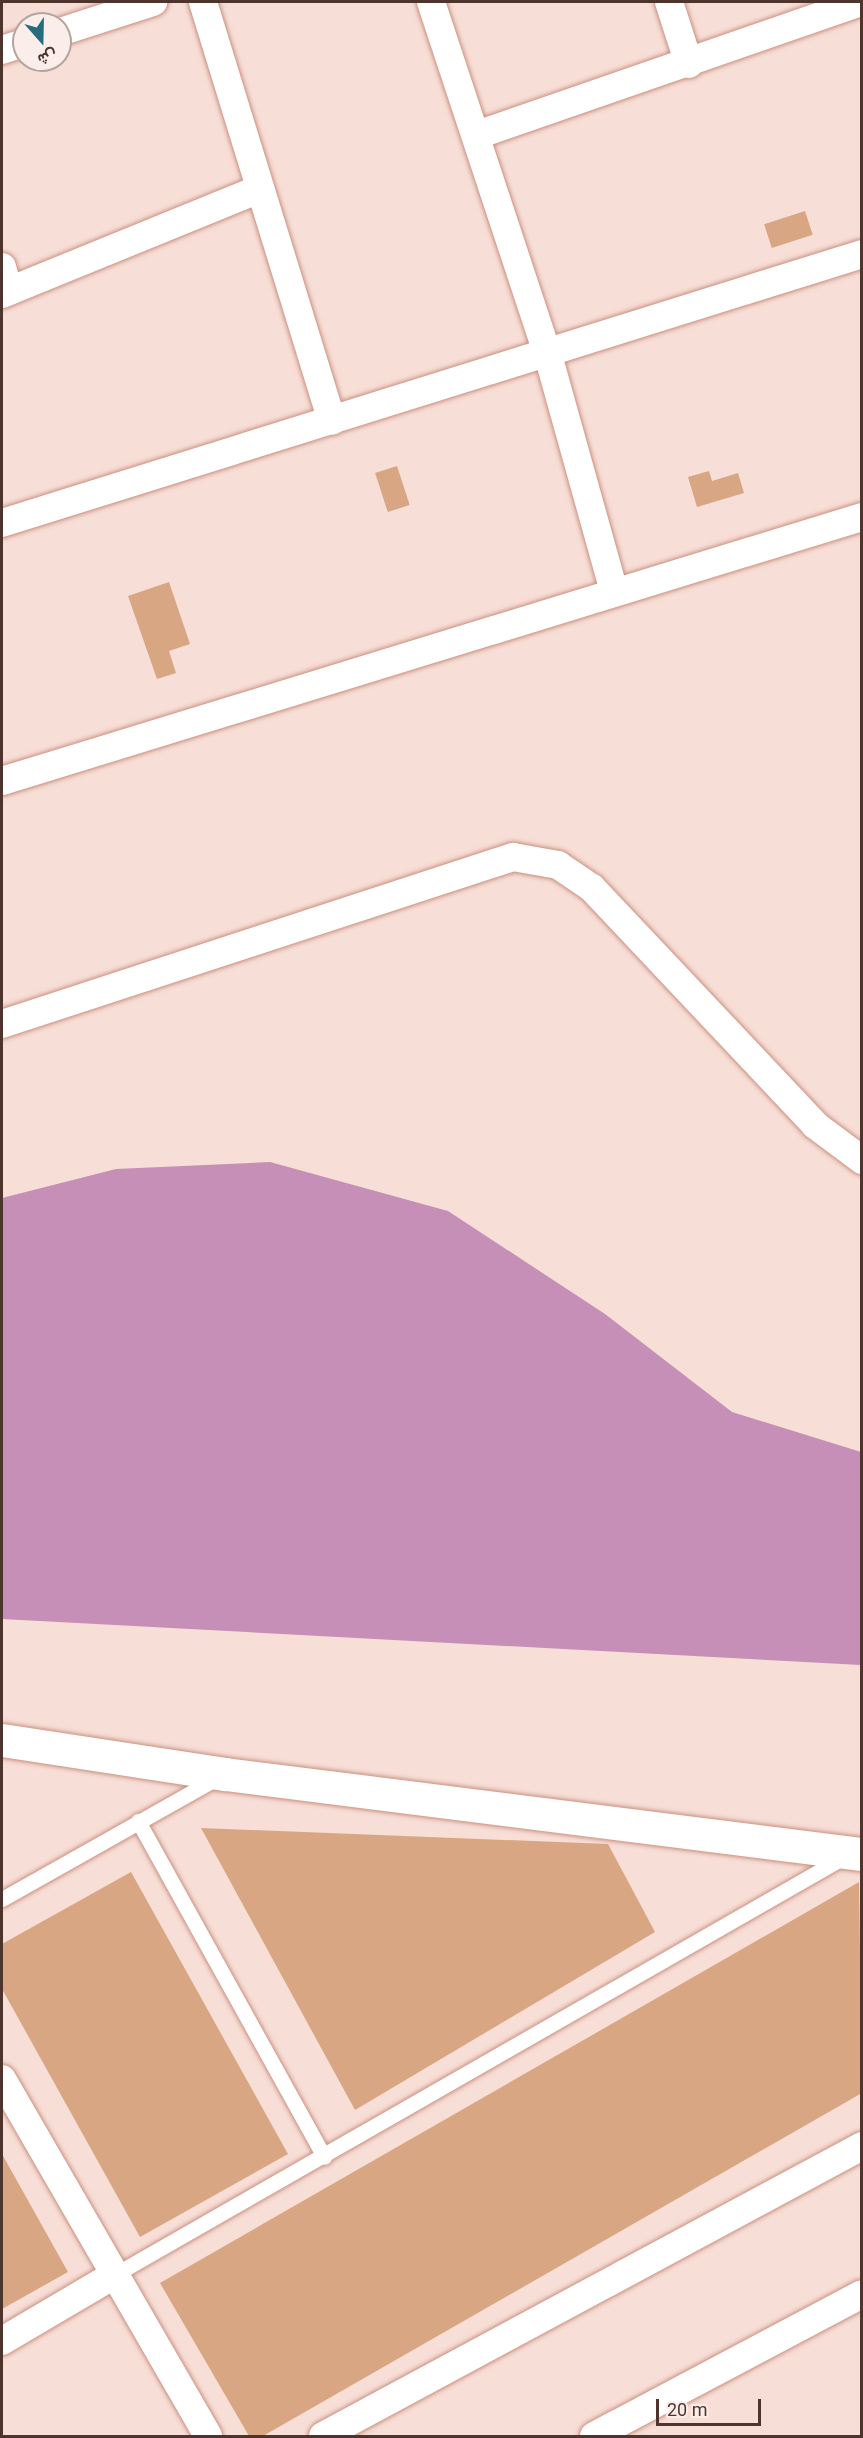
<!DOCTYPE html>
<html>
<head>
<meta charset="utf-8">
<style>
  body { margin:0 }
  #map { position:relative; width:863px; height:2438px; overflow:hidden; background:#f7ded6; font-family:Roboto,Vazirmatn,sans-serif }
  div>[style] { position:absolute }
  .water>* { inset:0; background:#c58fb7 }
  .building>* { inset:0; background:#d8a683; transform-origin:0 0 }
  .roads { filter:drop-shadow(0 0 2px #cb9080) drop-shadow(0 0 2px #cb9080) }
  .service>* { height:15px; margin:-7.5px; padding:0 7.5px; transform-origin:7.5px; border-radius:7.5px; background:#fff }
  .minor>* { height:28px; margin:-14px; padding:0 14px; transform-origin:14px; border-radius:14px; background:#fff }
  .tertiary>* { height:33px; margin:-16.5px; padding:0 16.5px; transform-origin:16.5px; border-radius:16.5px; background:#fff }
  span { translate:-50% -50%; white-space:nowrap; text-align:center; line-height:1.15; -webkit-text-stroke:4.5px #fbeeea; paint-order:stroke }
  .frame { position:absolute; inset:0; border:3px solid #4d352e; pointer-events:none }
  .north { position:absolute; left:12px; top:12px; width:60px; height:60px; box-sizing:border-box; background:#fbeeea; border:2px solid #b5a49f; border-radius:50%; rotate:160deg; font-size:16px; font-weight:700; line-height:24px; text-align:center; color:#4d352e }
  .north::after { content:''; display:block; margin:auto; width:21px; height:27px; background:#276c7c; clip-path:polygon(50% 0,100% 100%,50% 72%,0 100%) }
  .scale { position:absolute; left:656px; top:2399px; width:105px; height:27px; box-sizing:border-box; border:3px solid #4d352e; border-top:0; padding-left:8px; font-size:18px; line-height:21px; white-space:nowrap; color:#4d352e; -webkit-text-stroke:4px #fbeeea; paint-order:stroke }
</style>
</head>
<body>
<div id="map">
  <div class="water">
    <div style="clip-path:polygon(270px 1162px,448px 1211px,605px 1314px,732px 1412px,861px 1452px,861px 1665px,2px 1619px,2px 1198px,116px 1169px)"></div>
  </div>
  <div class="building">
    <div style="left:805px;top:211px;width:25px;height:43px;rotate:72deg"></div>
    <div style="left:397px;top:466px;width:41px;height:23px;rotate:72deg"></div>
    <div style="clip-path:polygon(709px 471px,712px 481px,738px 473px,744px 493px,697px 507px,688px 477px)"></div>
    <div style="clip-path:polygon(169px 582px,190px 644px,169px 651px,176px 673px,157px 679px,128px 596px)"></div>
    <div style="clip-path:polygon(201px 1828px,608px 1844px,655px 1932px,355px 2110px)"></div>
    <div style="clip-path:polygon(131px 1872px,288px 2154px,140px 2237px,2px 1989px,2px 1944px)"></div>
    <div style="clip-path:polygon(859px 1882px,862px 2093px,263px 2436px,249px 2436px,160px 2283px)"></div>
    <div style="clip-path:polygon(2px 2154px,68px 2272px,2px 2309px)"></div>
  </div>
  <div class="roads">
    <div class="service">
      <div style="left:138px;top:1821px;width:384px;rotate:61deg"></div>
      <div style="left:2px;top:1899px;width:247px;rotate:-29.4deg"></div>
      <div style="left:114px;top:2275px;width:841px;rotate:-29.8deg"></div>
    </div>
    <div class="minor">
      <div style="left:203px;top:2px;width:438px;rotate:72.9deg"></div>
      <div style="left:431px;top:2px;width:372px;rotate:71.7deg"></div>
      <div style="left:548px;top:355px;width:246px;rotate:74.4deg"></div>
      <div style="left:669px;top:2px;width:65px;rotate:72.1deg"></div>
      <div style="left:60px;top:32px;width:98px;rotate:-17.9deg"></div>
      <div style="left:2px;top:50px;width:23px;rotate:-18deg"></div>
      <div style="left:477px;top:135px;width:407px;rotate:-19.1deg"></div>
      <div style="left:2px;top:267px;width:25px;rotate:74deg"></div>
      <div style="left:2px;top:294px;width:278px;rotate:-22.2deg"></div>
      <div style="left:2px;top:523px;width:901px;rotate:-17.37deg"></div>
      <div style="left:2px;top:781px;width:900px;rotate:-17.07deg"></div>
      <div style="left:2px;top:1024px;width:538px;rotate:-18.1deg"></div>
      <div style="left:513px;top:857px;width:46px;rotate:10.1deg"></div>
      <div style="left:558px;top:865px;width:41px;rotate:34.1deg"></div>
      <div style="left:592px;top:888px;width:325px;rotate:46.7deg"></div>
      <div style="left:815px;top:1125px;width:59px;rotate:36.7deg"></div>
      <div style="left:2px;top:2079px;width:412px;rotate:60deg"></div>
      <div style="left:2px;top:2341px;width:130px;rotate:-30.5deg"></div>
      <div style="left:323px;top:2436px;width:612px;rotate:-28.28deg"></div>
      <div style="left:594px;top:2436px;width:303px;rotate:-27.9deg"></div>
    </div>
    <div class="tertiary">
      <div style="left:2px;top:1740px;width:226px;rotate:8.7deg"></div>
      <div style="left:225px;top:1774px;width:642px;rotate:7.16deg"></div>
    </div>
  </div>
  <div class="frame"></div>
  <div class="north">ش</div>
  <div class="scale">20 m</div>
</div>
</body>
</html>
